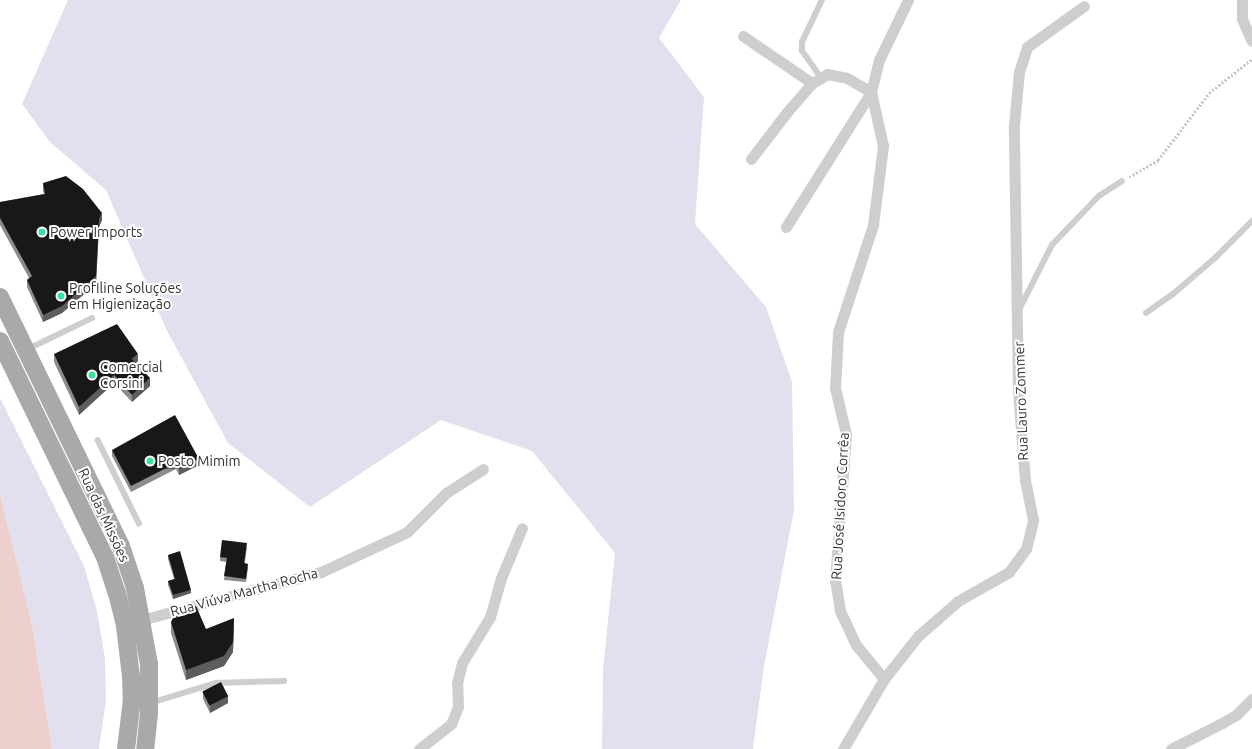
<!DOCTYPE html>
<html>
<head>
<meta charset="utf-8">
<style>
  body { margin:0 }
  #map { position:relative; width:1252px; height:749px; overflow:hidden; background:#fff; font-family:Ubuntu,sans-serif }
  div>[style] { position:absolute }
  .green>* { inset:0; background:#e2e0ee }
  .water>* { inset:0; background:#edcfcd }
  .path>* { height:2.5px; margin-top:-1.25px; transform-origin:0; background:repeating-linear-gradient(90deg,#c5c5c5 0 2px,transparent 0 4px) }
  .service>* { height:5.5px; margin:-2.75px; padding:0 2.75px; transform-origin:2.75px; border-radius:2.75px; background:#cecece }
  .minor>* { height:11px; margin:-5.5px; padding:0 5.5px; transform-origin:5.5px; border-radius:5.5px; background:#cecece }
  .primary>* { height:18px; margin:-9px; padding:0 9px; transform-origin:9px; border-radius:9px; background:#a9a9a9 }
  .wall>* { inset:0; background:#8c8c8c }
  .shaded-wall>* { inset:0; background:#5d5d5d; transform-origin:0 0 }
  .building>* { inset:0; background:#181818; transform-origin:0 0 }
  .dots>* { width:11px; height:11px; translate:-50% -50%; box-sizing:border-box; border:2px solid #fff; border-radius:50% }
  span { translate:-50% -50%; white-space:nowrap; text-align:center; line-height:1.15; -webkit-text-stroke:4px #fff; paint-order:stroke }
  .poi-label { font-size:14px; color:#313131 }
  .left { translate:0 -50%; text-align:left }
  .street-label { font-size:14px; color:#313131 }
</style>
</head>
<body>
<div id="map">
  <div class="green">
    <div style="clip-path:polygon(68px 0,681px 0,659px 38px,704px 97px,695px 224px,766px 307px,792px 382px,794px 510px,764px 666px,753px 749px,602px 749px,603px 669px,615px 553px,532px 451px,441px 420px,310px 507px,228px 443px,166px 329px,106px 190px,50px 142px,22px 104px)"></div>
    <div style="clip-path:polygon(0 398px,84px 566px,97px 611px,105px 659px,106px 700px,99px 749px,52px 749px,33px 629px,0 494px)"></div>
  </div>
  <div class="water">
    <div style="clip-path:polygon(0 494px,33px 629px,52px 749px,0 749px)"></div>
  </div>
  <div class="path">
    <div style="left:1129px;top:177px;width:34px;rotate:-30deg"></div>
    <div style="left:1158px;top:160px;width:84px;rotate:-52.7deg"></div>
    <div style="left:1209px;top:93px;width:55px;rotate:-38.3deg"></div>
  </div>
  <div class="service">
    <div style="left:821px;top:78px;width:33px;rotate:-125deg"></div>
    <div style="left:802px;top:51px;width:9px;rotate:-90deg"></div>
    <div style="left:802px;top:42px;width:47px;rotate:-64.5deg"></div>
    <div style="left:1019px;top:310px;width:73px;rotate:-63.1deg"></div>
    <div style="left:1052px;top:245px;width:68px;rotate:-46.2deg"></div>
    <div style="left:1099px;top:196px;width:27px;rotate:-33deg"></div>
    <div style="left:1146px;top:313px;width:32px;rotate:-35deg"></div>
    <div style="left:1172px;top:295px;width:57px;rotate:-40.7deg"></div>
    <div style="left:1215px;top:258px;width:52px;rotate:-45deg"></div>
    <div style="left:28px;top:349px;width:71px;rotate:-25.8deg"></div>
    <div style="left:98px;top:440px;width:93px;rotate:63.7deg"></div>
    <div style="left:151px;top:703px;width:68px;rotate:-17.1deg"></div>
    <div style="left:216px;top:683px;width:68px;rotate:-1.7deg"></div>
  </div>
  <div class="minor">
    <div style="left:1242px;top:0;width:19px;rotate:90deg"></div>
    <div style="left:1242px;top:19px;width:24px;rotate:66deg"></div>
    <div style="left:743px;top:36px;width:83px;rotate:34.3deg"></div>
    <div style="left:751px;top:159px;width:59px;rotate:-52.5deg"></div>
    <div style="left:787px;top:112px;width:38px;rotate:-49deg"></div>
    <div style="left:812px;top:83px;width:10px;rotate:-29deg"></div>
    <div style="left:821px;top:78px;width:7px;rotate:-34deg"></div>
    <div style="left:827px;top:74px;width:20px;rotate:11deg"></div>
    <div style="left:847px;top:78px;width:28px;rotate:30deg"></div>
    <div style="left:786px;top:227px;width:160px;rotate:-57.8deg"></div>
    <div style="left:141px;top:620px;width:186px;rotate:-14.9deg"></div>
    <div style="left:321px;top:572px;width:95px;rotate:-24.9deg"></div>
    <div style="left:407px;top:532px;width:55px;rotate:-45deg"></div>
    <div style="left:446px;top:493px;width:44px;rotate:-33deg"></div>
    <div style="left:884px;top:679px;width:44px;rotate:-129.5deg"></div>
    <div style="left:856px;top:645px;width:38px;rotate:-115deg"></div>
    <div style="left:840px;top:611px;width:30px;rotate:-99deg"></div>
    <div style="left:835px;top:581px;width:147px;rotate:-85.7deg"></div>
    <div style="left:846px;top:434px;width:47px;rotate:-103.4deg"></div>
    <div style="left:835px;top:388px;width:56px;rotate:-86.9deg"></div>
    <div style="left:838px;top:332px;width:113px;rotate:-71.9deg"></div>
    <div style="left:873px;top:225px;width:80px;rotate:-82.8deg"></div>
    <div style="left:883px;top:146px;width:55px;rotate:-102.5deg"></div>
    <div style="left:871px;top:92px;width:33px;rotate:-76deg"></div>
    <div style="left:879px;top:60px;width:67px;rotate:-64.2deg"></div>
    <div style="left:419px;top:749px;width:41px;rotate:-38deg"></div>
    <div style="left:451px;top:724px;width:18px;rotate:-68deg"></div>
    <div style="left:458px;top:707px;width:24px;rotate:-92deg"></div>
    <div style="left:457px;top:683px;width:21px;rotate:-76deg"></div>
    <div style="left:462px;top:663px;width:54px;rotate:-58.7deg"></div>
    <div style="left:490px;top:617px;width:41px;rotate:-74.2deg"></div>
    <div style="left:501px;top:578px;width:54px;rotate:-67.2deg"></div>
    <div style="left:843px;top:749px;width:81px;rotate:-59.6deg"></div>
    <div style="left:884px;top:679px;width:55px;rotate:-51.7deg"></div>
    <div style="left:918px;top:636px;width:53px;rotate:-41.2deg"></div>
    <div style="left:958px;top:601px;width:59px;rotate:-29.6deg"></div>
    <div style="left:1009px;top:572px;width:29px;rotate:-54deg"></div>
    <div style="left:1026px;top:549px;width:30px;rotate:-76deg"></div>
    <div style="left:1033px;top:520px;width:41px;rotate:-101.3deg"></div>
    <div style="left:1025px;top:480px;width:88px;rotate:-94.5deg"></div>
    <div style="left:1018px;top:392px;width:267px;rotate:-90.9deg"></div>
    <div style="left:1014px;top:125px;width:53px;rotate:-84.6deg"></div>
    <div style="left:1019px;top:72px;width:26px;rotate:-72deg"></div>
    <div style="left:1027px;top:47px;width:70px;rotate:-35.7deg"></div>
    <div style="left:1171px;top:749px;width:57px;rotate:-27deg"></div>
    <div style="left:1222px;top:723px;width:16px;rotate:-30deg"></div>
    <div style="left:1236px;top:715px;width:23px;rotate:-45deg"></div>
  </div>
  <div class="primary">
    <div style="left:0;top:297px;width:277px;rotate:64.1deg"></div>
    <div style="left:121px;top:546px;width:44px;rotate:71.6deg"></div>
    <div style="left:135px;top:588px;width:77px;rotate:79.6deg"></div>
    <div style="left:149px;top:664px;width:49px;rotate:90deg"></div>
    <div style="left:149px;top:713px;width:36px;rotate:96deg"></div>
    <div style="left:0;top:341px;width:240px;rotate:64.1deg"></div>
    <div style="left:105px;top:557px;width:38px;rotate:72deg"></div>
    <div style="left:117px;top:593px;width:34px;rotate:76deg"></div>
    <div style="left:125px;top:626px;width:50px;rotate:83.2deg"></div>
    <div style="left:131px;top:676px;width:23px;rotate:88deg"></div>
    <div style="left:132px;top:699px;width:50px;rotate:96.8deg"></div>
  </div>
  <div class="wall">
    <div style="clip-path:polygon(43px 183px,102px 220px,99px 227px,96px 284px,62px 313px,43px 322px,27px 287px,27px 280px,29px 278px,0 225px,0 202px,44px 194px,43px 191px)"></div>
    <div style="clip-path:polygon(54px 354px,138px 361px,136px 363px,150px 386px,132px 402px,114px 383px,79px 415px,54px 362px)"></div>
    <div style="clip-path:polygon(112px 450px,199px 465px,179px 475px,176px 469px,131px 492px,112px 456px)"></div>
    <div style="clip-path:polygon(247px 547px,245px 563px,248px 568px,246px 582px,224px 580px,226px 562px,220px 561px,220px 557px)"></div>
    <div style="clip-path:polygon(168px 555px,191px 593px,173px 599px,168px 585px,168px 581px,174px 579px,168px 559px)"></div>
    <div style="clip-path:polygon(171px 622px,206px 629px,234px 628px,233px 652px,224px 666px,186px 680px,171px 633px)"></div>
    <div style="clip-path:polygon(203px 692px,228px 703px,210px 713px,203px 699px)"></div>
  </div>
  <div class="shaded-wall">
    <div style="clip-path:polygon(102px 213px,102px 220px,99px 227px,96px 284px,62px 313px,43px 322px,43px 315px,99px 220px)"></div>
    <div style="clip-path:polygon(138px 354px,138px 361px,132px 367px,132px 359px)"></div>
    <div style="clip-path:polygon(114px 375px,114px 383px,79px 415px,79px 407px)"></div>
    <div style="clip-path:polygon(150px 378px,150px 386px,132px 402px,132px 395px)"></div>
    <div style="clip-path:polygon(199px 459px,199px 465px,179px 475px,179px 469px)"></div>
    <div style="left:176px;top:463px;width:6px;height:51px;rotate:90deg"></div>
    <div style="clip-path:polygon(191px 590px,191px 593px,173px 599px,173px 595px)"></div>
    <div style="clip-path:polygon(234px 618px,233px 652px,224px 666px,186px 680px,186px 670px)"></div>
    <div style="clip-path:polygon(228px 696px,228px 703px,210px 713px,210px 706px)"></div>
  </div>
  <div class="building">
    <div style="clip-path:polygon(66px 176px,83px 189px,102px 213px,99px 220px,96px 276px,62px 306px,43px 315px,27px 280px,32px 276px,0 218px,0 202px,45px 194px,43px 183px)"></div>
    <div style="clip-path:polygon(117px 324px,138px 354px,132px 359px,150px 378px,132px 395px,114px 375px,79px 407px,54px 354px)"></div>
    <div style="clip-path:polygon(175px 415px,199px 459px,179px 469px,176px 463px,131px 486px,112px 450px)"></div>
    <div style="clip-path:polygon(222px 540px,247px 543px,244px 563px,248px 564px,246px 579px,224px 576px,227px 558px,220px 557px)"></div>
    <div style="clip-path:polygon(180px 551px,191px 590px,173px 595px,168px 581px,175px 579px,168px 555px)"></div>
    <div style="clip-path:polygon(196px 606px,206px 629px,234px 618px,233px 642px,224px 656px,186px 670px,171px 622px,173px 618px)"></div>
    <div style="left:221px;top:682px;width:16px;height:21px;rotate:63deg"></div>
  </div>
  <div class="dots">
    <div style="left:42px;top:232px;background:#3ae29b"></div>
    <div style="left:61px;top:296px;background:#3ae29b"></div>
    <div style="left:92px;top:375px;background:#3ae29b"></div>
    <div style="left:150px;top:461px;background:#3ae29b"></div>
  </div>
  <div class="poi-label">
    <span class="left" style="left:50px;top:232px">Power Imports</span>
    <span class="left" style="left:69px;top:296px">Profiline Soluções<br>em Higienização</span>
    <span class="left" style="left:100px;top:375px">Comercial<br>Corsini</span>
    <span class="left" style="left:158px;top:461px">Posto Mimim</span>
  </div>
  <div class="street-label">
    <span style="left:1021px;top:401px;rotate:-92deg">Rua Lauro Zommer</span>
    <span style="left:840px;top:506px;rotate:-87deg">Rua José Isidoro Corrêa</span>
    <span style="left:104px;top:515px;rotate:65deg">Rua das Missões</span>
    <span style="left:244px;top:592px;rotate:-15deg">Rua Viúva Martha Rocha</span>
  </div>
</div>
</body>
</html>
